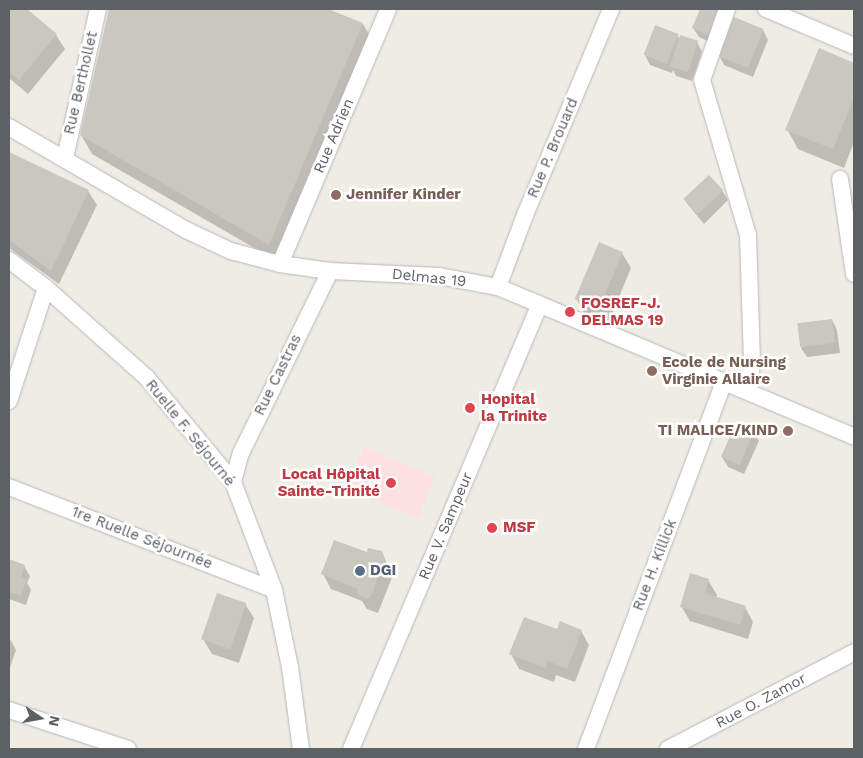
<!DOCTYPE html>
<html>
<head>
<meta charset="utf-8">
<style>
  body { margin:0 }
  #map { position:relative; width:863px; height:758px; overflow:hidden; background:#efece4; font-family:"Work Sans",sans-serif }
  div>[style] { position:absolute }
  .medical>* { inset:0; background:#fde0e0; transform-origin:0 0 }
  .shadow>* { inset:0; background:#0003 }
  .building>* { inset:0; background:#cac7c1; transform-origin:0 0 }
  .roads { filter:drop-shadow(0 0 1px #b5b8bc) drop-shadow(0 0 1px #b5b8bc) }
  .minor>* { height:16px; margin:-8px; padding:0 8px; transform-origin:8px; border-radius:8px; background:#fff }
  .dots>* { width:14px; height:14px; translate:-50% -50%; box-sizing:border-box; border:2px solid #fff; border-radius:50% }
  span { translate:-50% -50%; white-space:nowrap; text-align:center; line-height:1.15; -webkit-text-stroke:5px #fff; paint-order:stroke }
  .street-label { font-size:15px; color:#5c6166 }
  .education-label { font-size:15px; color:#785e54; font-weight:700 }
  .left { translate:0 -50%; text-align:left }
  .right { translate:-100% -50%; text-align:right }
  .health-label { font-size:15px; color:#be3a42; font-weight:700 }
  .service-label { font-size:15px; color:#4e5e75; font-weight:700 }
  .frame { position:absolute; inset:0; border:10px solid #5c6166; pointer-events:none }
  .north { position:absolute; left:15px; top:693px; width:50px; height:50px; -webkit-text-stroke:4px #fff; paint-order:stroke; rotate:102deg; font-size:14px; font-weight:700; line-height:20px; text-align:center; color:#5c6166 }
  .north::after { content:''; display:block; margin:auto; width:18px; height:22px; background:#5c6166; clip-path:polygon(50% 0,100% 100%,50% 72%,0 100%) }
</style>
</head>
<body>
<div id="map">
  <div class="medical">
    <div style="left:364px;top:447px;width:77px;height:45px;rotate:23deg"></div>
  </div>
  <div class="shadow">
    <div style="clip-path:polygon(9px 9px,25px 9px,56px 35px,65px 49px,28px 94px,9px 78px)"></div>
    <div style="clip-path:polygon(111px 9px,325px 9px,363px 24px,374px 43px,280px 263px,92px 154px,81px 135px)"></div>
    <div style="clip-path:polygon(701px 9px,731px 9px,718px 46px,699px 37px,693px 28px)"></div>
    <div style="clip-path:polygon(763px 30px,768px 40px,753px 77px,724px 65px,719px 55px)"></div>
    <div style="clip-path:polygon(677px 35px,680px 40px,697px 42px,702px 52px,692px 81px,676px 76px,673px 70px,672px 73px,650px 65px,645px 55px)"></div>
    <div style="clip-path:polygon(819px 50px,854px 65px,854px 142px,844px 168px,798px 149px,787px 129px)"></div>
    <div style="clip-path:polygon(9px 153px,88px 191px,97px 205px,59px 284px,9px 248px)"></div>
    <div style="clip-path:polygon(722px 190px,728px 200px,704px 224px,685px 201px)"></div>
    <div style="clip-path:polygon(622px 253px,631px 268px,608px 324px,585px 315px,577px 300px)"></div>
    <div style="clip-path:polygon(832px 320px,837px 330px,840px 353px,807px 357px,801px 348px)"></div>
    <div style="clip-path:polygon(753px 432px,759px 441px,744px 474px,728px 467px,722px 457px)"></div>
    <div style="clip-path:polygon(381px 552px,393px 575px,378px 613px,367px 609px,362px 601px,331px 589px,323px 574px,367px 553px)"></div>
    <div style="clip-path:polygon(9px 560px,24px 566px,30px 576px,27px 583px,31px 590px,26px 605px,9px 599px)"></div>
    <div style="clip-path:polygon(708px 580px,717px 595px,716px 598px,745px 607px,753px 622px,748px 639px,690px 621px,681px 606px)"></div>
    <div style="clip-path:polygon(245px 604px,254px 618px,239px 663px,212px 654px,203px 639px)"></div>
    <div style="clip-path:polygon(581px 631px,589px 645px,575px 682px,556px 675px,554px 682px,519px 669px,511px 654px)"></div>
    <div style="clip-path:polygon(9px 637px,16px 650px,9px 670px)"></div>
  </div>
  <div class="building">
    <div style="clip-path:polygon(9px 9px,27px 9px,57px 34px,19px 80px,9px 71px)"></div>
    <div style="clip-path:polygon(109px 9px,328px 9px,363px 23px,269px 245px,80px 135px)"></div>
    <div style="clip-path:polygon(700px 9px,725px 9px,712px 37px,692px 28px)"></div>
    <div style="left:734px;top:17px;width:32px;height:42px;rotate:22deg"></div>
    <div style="left:655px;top:25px;width:25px;height:32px;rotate:21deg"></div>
    <div style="left:680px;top:35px;width:19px;height:33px;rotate:18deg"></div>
    <div style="clip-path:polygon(819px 48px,854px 63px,854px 98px,833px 149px,785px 130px)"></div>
    <div style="clip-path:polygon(9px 152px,89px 190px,51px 271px,9px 240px)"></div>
    <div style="left:709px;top:175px;width:21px;height:35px;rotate:47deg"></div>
    <div style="left:599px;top:242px;width:26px;height:62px;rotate:23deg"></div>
    <div style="left:832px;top:319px;width:24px;height:35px;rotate:83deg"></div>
    <div style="left:736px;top:423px;width:20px;height:37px;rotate:24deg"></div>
    <div style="clip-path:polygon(334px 540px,367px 552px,368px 548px,382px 551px,385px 559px,370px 599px,357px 595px,358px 589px,321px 574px)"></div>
    <div style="clip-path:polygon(9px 559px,25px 565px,21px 577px,27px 579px,21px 596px,9px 592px)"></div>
    <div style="clip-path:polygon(690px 573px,709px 579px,705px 593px,746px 606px,740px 625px,680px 607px)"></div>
    <div style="left:217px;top:593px;width:31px;height:49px;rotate:19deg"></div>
    <div style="clip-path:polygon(524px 617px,557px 629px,560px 621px,582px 630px,567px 669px,548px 661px,545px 668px,509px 654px)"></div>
  </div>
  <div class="roads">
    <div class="minor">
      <div style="left:727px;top:9px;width:75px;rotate:109.4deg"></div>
      <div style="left:702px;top:80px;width:162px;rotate:73.5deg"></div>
      <div style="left:748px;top:235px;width:124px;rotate:88.2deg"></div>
      <div style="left:752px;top:359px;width:32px;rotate:95deg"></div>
      <div style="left:766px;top:9px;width:95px;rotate:22.8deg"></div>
      <div style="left:9px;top:127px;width:205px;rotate:30.2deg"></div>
      <div style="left:186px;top:230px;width:50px;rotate:25deg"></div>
      <div style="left:231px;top:251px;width:51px;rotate:14.9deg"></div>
      <div style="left:280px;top:264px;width:50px;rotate:8deg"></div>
      <div style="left:330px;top:271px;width:109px;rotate:2.6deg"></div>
      <div style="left:439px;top:276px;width:60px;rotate:10.6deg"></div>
      <div style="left:498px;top:287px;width:386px;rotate:22.8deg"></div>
      <div style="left:65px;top:158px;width:153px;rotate:-77.5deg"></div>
      <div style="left:840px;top:179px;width:96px;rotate:81.6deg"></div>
      <div style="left:9px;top:260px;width:46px;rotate:37.1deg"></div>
      <div style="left:46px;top:288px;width:135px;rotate:41.7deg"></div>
      <div style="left:147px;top:378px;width:135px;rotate:50.4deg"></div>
      <div style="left:233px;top:482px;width:116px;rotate:69.2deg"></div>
      <div style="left:274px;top:590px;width:79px;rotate:78.3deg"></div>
      <div style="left:290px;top:667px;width:83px;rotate:82.4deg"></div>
      <div style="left:280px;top:264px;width:277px;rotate:-67deg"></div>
      <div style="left:498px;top:287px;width:77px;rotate:-69.4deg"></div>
      <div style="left:525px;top:215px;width:223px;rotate:-67.3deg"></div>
      <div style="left:9px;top:401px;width:119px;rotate:-71.9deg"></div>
      <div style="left:233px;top:482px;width:30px;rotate:-75deg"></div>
      <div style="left:241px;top:453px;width:203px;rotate:-63.9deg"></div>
      <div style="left:9px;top:487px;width:284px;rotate:21.2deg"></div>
      <div style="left:9px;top:710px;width:125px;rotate:18.1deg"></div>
      <div style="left:351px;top:749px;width:483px;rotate:-67deg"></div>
      <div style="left:586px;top:749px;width:393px;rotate:-69.4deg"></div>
      <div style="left:668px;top:749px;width:210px;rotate:-27.5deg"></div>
    </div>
  </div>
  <div class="dots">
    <div style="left:336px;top:195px;background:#8d6e63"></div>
    <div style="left:570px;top:312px;background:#e0444e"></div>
    <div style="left:652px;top:371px;background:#8d6e63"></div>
    <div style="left:470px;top:408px;background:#e0444e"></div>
    <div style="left:788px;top:431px;background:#8d6e63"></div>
    <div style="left:391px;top:483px;background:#e0444e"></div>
    <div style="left:492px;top:528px;background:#e0444e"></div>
    <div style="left:360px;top:571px;background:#5c6f8a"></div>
  </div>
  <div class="street-label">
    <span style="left:81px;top:83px;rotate:-77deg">Rue Berthollet</span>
    <span style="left:334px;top:136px;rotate:-67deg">Rue Adrien</span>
    <span style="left:553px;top:148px;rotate:-67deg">Rue P. Brouard</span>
    <span style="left:429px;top:278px;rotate:6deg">Delmas 19</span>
    <span style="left:278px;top:375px;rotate:-64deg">Rue Castras</span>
    <span style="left:190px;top:433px;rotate:51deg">Ruelle F. Séjourné</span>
    <span style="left:446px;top:526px;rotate:-67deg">Rue V. Sampeur</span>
    <span style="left:142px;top:538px;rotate:21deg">1re Ruelle Séjournée</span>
    <span style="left:655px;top:565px;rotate:-69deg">Rue H. Killick</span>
    <span style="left:761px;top:701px;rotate:-28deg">Rue O. Zamor</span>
  </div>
  <div class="education-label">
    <span class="left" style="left:346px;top:195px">Jennifer Kinder</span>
    <span class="left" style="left:662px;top:371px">Ecole de Nursing<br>Virginie Allaire</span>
    <span class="right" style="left:778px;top:431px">TI MALICE/KIND</span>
  </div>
  <div class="health-label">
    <span class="left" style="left:581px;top:312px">FOSREF-J.<br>DELMAS 19</span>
    <span class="left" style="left:481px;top:408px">Hopital<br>la Trinite</span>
    <span class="right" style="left:380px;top:483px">Local Hôpital<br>Sainte-Trinité</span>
    <span class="left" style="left:503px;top:528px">MSF</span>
  </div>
  <div class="service-label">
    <span class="left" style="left:370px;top:571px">DGI</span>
  </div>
  <div class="frame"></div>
  <div class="north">N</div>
</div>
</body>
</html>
